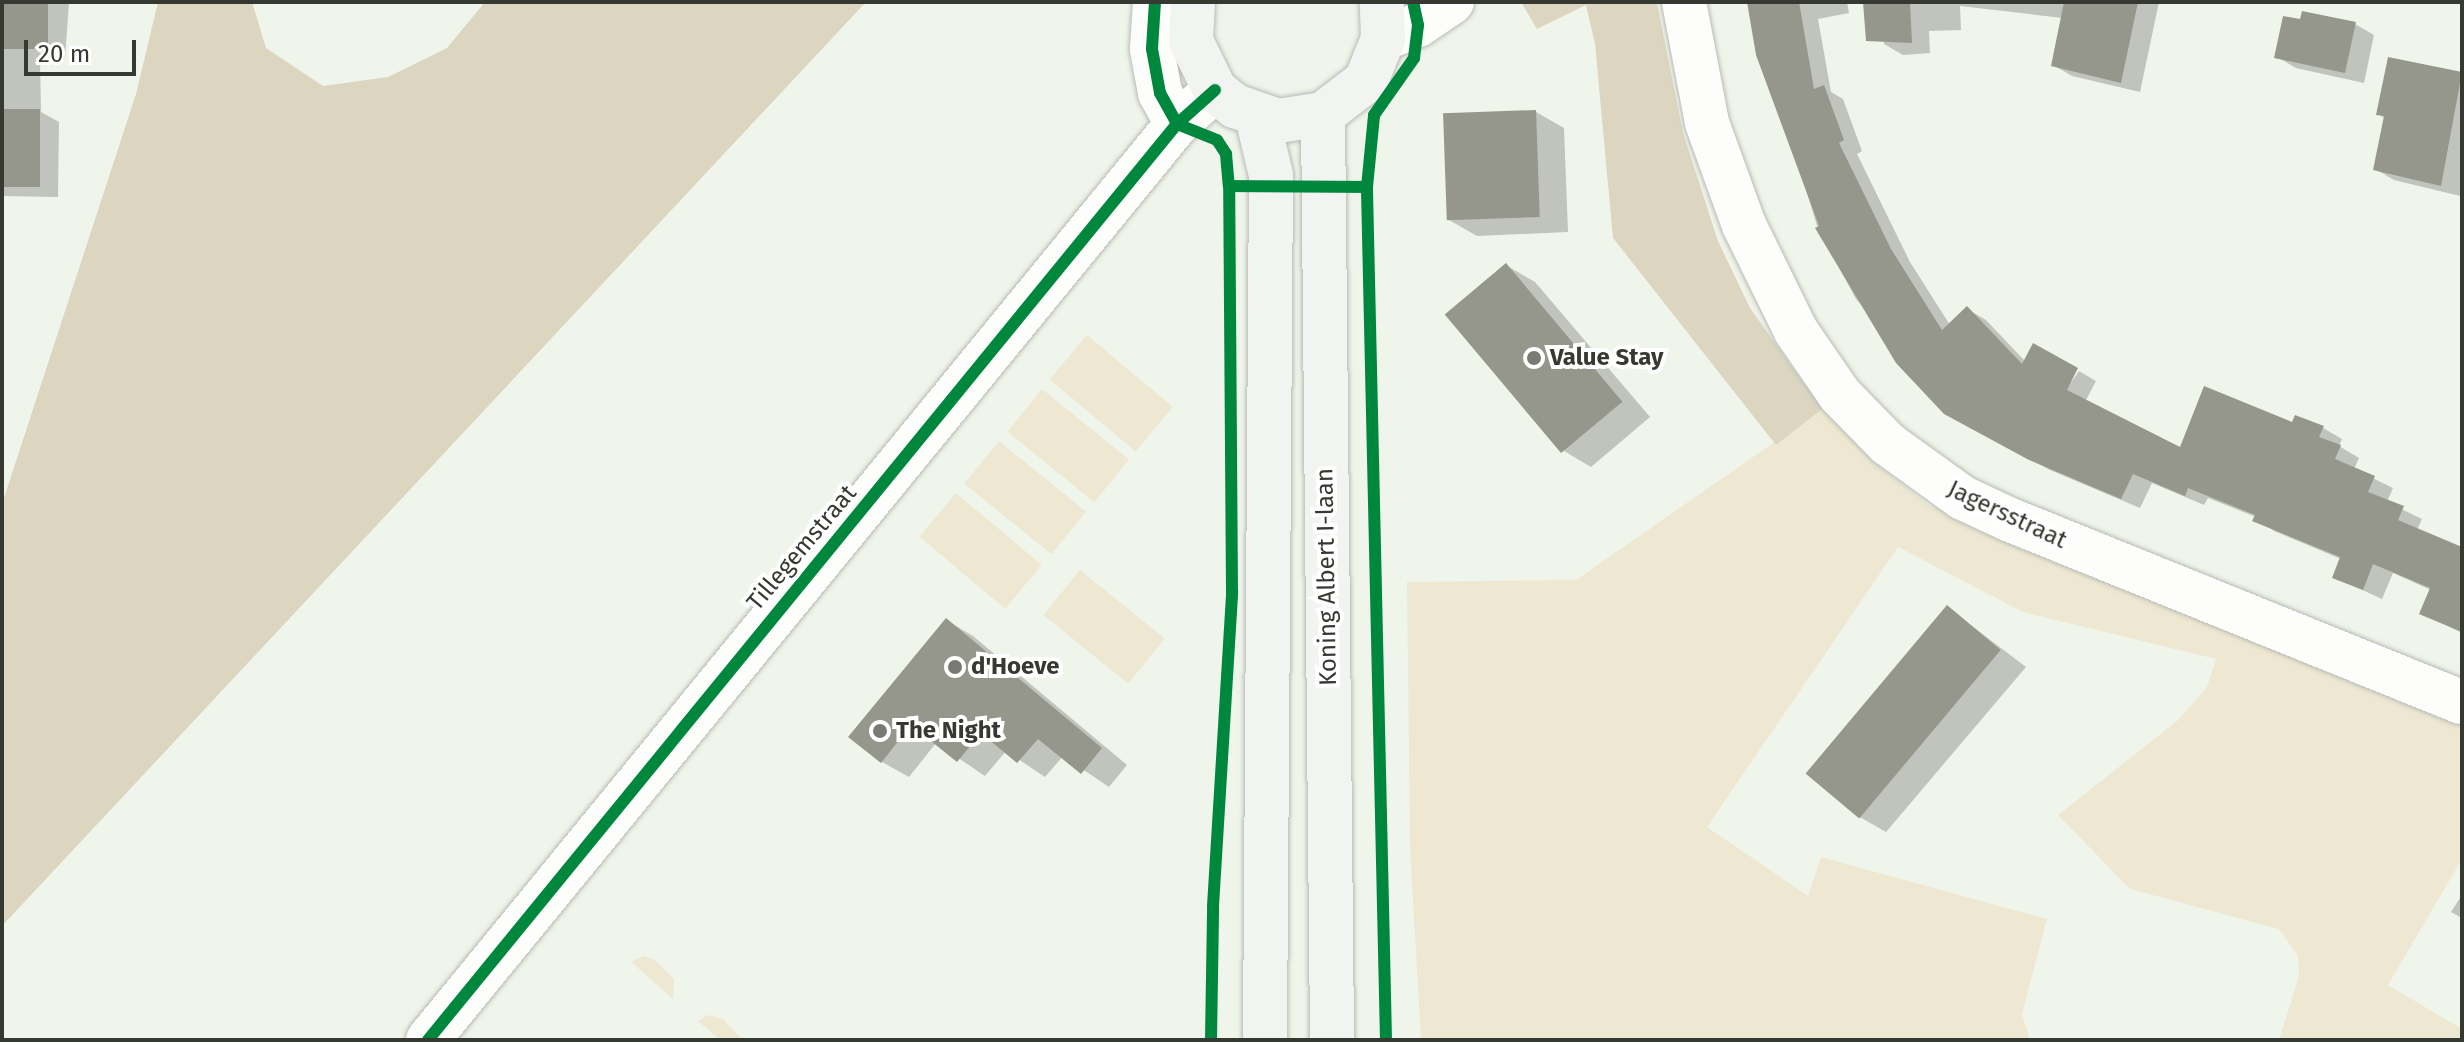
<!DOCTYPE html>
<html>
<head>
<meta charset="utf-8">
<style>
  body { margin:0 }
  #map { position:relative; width:2464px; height:1042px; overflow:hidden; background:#f0f5eb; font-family:"Fira Sans",sans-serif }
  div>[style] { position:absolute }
  .green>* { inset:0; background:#eee8d2; transform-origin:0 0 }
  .forest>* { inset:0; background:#dcd6c1 }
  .shadow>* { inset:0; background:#0003 }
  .building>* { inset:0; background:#95968c; transform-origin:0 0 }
  .roads { filter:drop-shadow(0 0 2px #b8bbb4) drop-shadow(0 0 2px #b8bbb4) }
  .street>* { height:44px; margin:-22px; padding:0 22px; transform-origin:22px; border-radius:22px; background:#fdfefc }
  .secondary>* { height:44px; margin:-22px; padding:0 22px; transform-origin:22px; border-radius:22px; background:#f1f4f1 }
  .cycleway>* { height:12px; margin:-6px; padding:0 6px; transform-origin:6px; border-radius:6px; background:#00873e }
  .dots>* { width:22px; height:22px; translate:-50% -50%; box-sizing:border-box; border:4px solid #fff; border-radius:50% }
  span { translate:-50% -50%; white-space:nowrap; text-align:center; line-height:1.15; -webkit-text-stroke:8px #fff; paint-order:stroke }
  .poi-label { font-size:24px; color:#363932; font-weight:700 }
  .left { translate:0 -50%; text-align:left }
  .street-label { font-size:24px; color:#363932 }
  .frame { position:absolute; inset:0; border:4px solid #363932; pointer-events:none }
  .scale { position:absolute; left:24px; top:40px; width:112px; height:36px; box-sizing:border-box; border:4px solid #363932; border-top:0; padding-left:10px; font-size:24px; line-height:28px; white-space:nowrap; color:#363932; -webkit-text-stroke:6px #fff; paint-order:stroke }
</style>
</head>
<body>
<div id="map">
  <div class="green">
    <div style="left:1087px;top:335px;width:112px;height:58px;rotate:40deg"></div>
    <div style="left:1042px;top:389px;width:112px;height:55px;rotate:39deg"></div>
    <div style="clip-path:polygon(1822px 409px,1874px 462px,1927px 504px,2462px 725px,2462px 859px,2388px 985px,2462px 1029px,2462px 1040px,2279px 1040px,2299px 976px,2298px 956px,2279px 929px,2130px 889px,2058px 815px,2177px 721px,2207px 687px,2216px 659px,2023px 612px,1898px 547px,1707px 827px,1808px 896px,1821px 857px,2047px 919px,2022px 1014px,2030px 1040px,1421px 1040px,1410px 847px,1407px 582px,1576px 580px)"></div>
    <div style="left:999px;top:441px;width:112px;height:55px;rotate:39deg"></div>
    <div style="left:956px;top:493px;width:112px;height:57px;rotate:40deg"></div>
    <div style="left:1080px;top:570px;width:109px;height:58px;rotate:39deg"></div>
    <div style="clip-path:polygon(643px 956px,655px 960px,674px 979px,673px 999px,631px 962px)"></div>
    <div style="clip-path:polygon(708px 1015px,723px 1019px,743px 1040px,720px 1040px,698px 1021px)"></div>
  </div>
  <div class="forest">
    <div style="clip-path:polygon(158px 2px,252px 2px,266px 48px,323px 86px,388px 77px,447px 48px,485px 2px,866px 2px,2px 926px,2px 504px,136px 94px)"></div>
    <div style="clip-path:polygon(1521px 2px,1657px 3px,1683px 133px,1718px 241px,1750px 308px,1822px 409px,1776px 445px,1613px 238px,1595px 44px,1586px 5px,1537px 29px)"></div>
  </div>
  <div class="shadow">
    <div style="clip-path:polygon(2px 2px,69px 2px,65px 59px,40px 59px,41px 112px,59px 122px,58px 197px,2px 196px)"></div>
    <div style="clip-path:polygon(1749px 2px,1847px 2px,1849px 13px,1818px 19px,1831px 92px,1843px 99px,1862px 151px,1857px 154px,1910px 262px,1950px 325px,1967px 309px,1986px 320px,2060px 398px,2079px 371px,2096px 381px,2085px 402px,2181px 449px,2293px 425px,2323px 428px,2342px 439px,2339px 446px,2359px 458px,2354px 469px,2393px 488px,2387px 502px,2422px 519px,2417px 530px,2462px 549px,2462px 633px,2422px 613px,2431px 590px,2393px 573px,2382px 599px,2334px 577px,2341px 559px,2274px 531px,2256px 517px,2208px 498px,2204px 505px,2152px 483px,2140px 508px,2050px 470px,1966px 424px,1856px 299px,1818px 229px)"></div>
    <div style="clip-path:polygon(1883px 2px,2159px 2px,2140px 92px,2072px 76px,2053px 65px,2063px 18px,1960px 6px,1961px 30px,1929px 31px,1930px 53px,1903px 55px,1884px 44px)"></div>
    <div style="clip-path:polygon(2302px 21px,2355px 24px,2374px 35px,2364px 83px,2296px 68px,2277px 57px)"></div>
    <div style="clip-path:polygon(2389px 60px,2462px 74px,2460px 196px,2394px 180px,2375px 169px,2386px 119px,2378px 114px)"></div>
    <div style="clip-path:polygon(1536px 112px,1564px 128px,1568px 232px,1477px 236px,1449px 220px)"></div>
    <div style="clip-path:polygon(1507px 266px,1535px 282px,1650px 417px,1591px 467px,1564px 451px,1448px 316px)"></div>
    <div style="clip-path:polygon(1947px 607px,2026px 667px,1886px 832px,1858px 816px)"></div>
    <div style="clip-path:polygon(946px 620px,973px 636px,1127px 765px,1109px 787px,1063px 756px,1045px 777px,1006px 751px,985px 776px,936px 743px,909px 777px,882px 762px)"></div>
    <div style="clip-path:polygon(2462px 895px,2462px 918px,2451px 912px)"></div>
  </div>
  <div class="building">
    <div style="left:2px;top:2px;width:46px;height:47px"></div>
    <div style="clip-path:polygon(1747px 2px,1799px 2px,1814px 89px,1824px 85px,1844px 140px,1839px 143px,1891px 249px,1942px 330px,1967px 306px,2022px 364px,2033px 343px,2078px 368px,2067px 390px,2180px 447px,2204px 386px,2292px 422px,2295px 415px,2324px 426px,2319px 437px,2341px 445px,2335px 459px,2375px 476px,2368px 492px,2404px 506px,2398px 520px,2462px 547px,2462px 632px,2419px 614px,2430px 588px,2373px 564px,2363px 590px,2332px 578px,2340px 557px,2252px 521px,2255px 515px,2188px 488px,2185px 496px,2133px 474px,2121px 499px,2029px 460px,1944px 414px,1896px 363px,1815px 228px,1819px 226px,1756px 55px)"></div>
    <div style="clip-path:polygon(1863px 2px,1910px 2px,1912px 43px,1866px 41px)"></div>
    <div style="clip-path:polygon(2064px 2px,2138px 2px,2121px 83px,2051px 66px)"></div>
    <div style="clip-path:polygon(2302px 11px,2356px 22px,2345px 73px,2274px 58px,2283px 16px,2300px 19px)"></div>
    <div style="clip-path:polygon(2388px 57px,2462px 72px,2441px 186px,2373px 170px,2384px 116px,2376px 115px)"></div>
    <div style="left:2px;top:109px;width:38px;height:78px"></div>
    <div style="left:1536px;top:110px;width:107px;height:93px;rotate:88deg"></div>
    <div style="left:1506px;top:263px;width:181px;height:80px;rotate:50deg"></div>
    <div style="left:1947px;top:605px;width:70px;height:220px;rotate:40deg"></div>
    <div style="clip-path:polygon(946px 618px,1102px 748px,1081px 774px,1038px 739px,1017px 763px,981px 733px,957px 762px,911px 725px,881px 763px,848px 737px)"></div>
  </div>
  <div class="roads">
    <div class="street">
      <div style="left:1155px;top:2px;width:47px;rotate:93.7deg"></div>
      <div style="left:1152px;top:49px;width:45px;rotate:79.7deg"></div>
      <div style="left:1160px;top:93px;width:35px;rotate:61deg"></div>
      <div style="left:1684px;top:2px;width:123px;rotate:79.2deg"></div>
      <div style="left:1707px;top:123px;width:109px;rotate:70.1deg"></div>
      <div style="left:1744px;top:225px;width:118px;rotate:63.9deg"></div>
      <div style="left:1796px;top:331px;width:78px;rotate:55.5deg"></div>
      <div style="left:1840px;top:395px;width:69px;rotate:45.6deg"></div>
      <div style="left:1888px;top:444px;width:92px;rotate:35.8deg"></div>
      <div style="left:1963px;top:498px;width:50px;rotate:25deg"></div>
      <div style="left:2008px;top:519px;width:489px;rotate:22deg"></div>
      <div style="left:1383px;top:39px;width:38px;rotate:-22deg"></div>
      <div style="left:1418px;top:25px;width:41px;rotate:-34.1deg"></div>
      <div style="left:428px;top:1040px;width:1183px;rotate:-50.73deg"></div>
      <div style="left:1177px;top:124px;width:51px;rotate:-41.8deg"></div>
    </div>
    <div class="secondary">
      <div style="left:1193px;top:2px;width:39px;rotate:93deg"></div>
      <div style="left:1191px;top:41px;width:55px;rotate:63.9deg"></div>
      <div style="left:1215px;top:90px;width:26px;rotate:39deg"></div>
      <div style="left:1235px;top:106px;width:46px;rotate:19.2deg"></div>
      <div style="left:1278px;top:121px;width:46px;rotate:-8.8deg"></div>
      <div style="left:1323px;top:114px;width:54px;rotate:-37.5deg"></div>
      <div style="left:1366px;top:81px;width:45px;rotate:-68deg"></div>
      <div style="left:1383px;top:39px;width:37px;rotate:-92deg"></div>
      <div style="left:1323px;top:114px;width:926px;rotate:89.44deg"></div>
      <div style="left:1257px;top:116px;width:61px;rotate:76.7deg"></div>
      <div style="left:1271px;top:175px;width:865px;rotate:90.4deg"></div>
    </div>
  </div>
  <div class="cycleway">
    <div style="left:1155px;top:2px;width:47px;rotate:93.7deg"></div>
    <div style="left:1152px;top:49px;width:45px;rotate:79.7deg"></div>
    <div style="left:1160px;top:93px;width:35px;rotate:61deg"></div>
    <div style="left:1177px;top:124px;width:43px;rotate:21.8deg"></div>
    <div style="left:1217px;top:140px;width:17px;rotate:57deg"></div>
    <div style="left:1226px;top:154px;width:32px;rotate:85deg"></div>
    <div style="left:1229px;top:186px;width:138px;rotate:0.4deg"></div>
    <div style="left:428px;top:1040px;width:1183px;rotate:-50.73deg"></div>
    <div style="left:1177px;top:124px;width:51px;rotate:-41.8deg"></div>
    <div style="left:1211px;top:1040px;width:134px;rotate:-89.1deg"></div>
    <div style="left:1213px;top:906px;width:315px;rotate:-86.5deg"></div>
    <div style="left:1232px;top:592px;width:406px;rotate:-90.4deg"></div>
    <div style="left:1386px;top:1040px;width:853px;rotate:-91.28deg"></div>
    <div style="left:1367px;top:187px;width:72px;rotate:-84.4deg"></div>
    <div style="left:1374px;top:115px;width:70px;rotate:-54.9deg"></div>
    <div style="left:1414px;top:58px;width:33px;rotate:-83deg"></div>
    <div style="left:1418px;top:25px;width:24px;rotate:-102deg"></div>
  </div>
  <div class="dots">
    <div style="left:1534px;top:358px;background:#777b73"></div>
    <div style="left:955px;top:667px;background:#777b73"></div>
    <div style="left:880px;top:731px;background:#777b73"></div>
  </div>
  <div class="poi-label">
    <span class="left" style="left:1550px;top:358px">Value Stay</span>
    <span class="left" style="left:971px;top:667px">d'Hoeve</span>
    <span class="left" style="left:896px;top:731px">The Night</span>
  </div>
  <div class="street-label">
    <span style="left:2007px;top:515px;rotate:25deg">Jagersstraat</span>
    <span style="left:802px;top:548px;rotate:-50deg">Tillegemstraat</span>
    <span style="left:1327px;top:577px;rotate:-91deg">Koning Albert I-laan</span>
  </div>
  <div class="frame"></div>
  <div class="scale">20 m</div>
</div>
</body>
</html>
